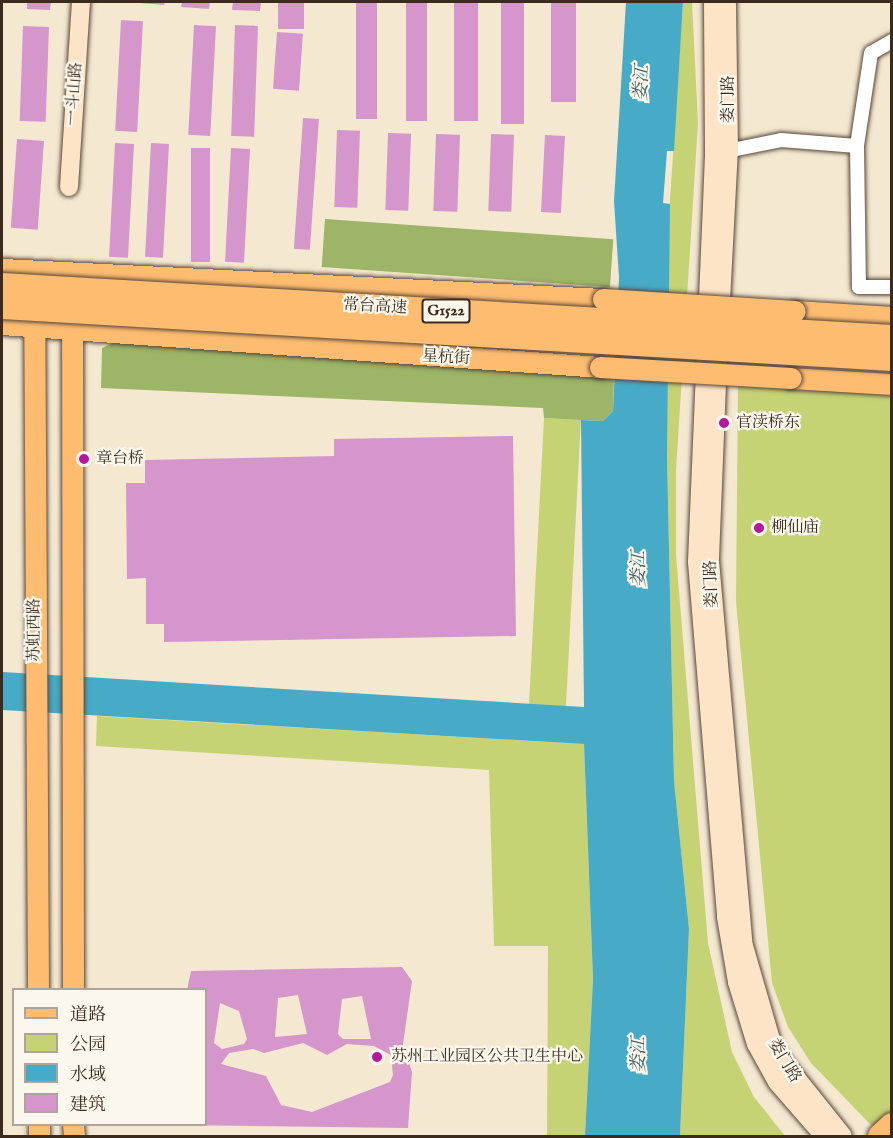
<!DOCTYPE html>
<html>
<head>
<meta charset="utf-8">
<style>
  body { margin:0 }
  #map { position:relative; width:893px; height:1138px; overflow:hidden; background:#f4e8d0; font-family:"IM FELL English","Noto Serif SC",serif }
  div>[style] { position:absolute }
  .green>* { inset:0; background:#c5d375; transform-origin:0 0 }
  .forest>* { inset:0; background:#9cb566; transform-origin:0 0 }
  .water>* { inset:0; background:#47aac6 }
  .building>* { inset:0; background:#d596cb; transform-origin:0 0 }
  .roads { filter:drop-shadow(0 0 2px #574639) drop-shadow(0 0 2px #574639) }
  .street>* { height:14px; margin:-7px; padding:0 7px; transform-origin:7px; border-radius:7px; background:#fff }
  .secondary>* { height:18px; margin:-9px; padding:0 9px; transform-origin:9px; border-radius:9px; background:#fee4c6 }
  .primary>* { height:21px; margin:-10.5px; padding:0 10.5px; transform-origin:10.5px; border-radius:10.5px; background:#fdbc70 }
  .highway>* { height:24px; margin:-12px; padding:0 12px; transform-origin:12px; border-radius:12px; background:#fdbc70 }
  .bridges { filter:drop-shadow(0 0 2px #574639) drop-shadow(0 0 2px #574639) }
  .primary-bridge>* { height:21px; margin:-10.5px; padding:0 10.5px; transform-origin:10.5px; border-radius:10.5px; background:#fdbc70 }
  .highway-bridge>* { height:24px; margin:-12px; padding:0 12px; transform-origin:12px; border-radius:12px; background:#fdbc70 }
  .dots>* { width:16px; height:16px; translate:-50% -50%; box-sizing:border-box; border:3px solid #fbf7ec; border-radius:50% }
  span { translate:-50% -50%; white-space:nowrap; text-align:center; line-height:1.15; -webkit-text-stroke:4.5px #fbf7ec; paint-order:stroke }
  .shield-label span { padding:2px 4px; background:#fbf7ec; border:2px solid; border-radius:4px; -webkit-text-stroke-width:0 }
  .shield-label { font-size:15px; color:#3b2a1e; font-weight:700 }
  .street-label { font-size:16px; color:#3b2a1e }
  .poi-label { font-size:16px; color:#3b2a1e }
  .left { translate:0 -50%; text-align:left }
  .water-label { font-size:18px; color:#405d61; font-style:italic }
  .frame { position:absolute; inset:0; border:3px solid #3b2a1e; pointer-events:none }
  .legend { position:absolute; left:12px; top:988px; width:195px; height:138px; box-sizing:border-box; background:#fbf7ec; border:2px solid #aea59a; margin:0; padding:8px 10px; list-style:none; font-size:18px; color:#3b2a1e }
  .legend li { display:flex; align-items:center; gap:12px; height:30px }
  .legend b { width:30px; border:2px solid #aea59a }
</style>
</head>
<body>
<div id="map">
  <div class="green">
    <div style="clip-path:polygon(683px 2px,692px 2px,698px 123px,676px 471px,676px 555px,708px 943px,732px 1052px,754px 1097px,785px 1136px,680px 1136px,689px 929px,674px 781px,667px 455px,668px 231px)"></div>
    <div style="clip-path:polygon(738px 385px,891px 394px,891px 1136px,870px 1124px,811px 1063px,788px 1027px,772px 983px,736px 602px)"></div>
    <div style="left:544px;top:418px;width:37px;height:287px;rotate:3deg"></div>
    <div style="clip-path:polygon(97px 716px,584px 744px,593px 979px,585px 1136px,547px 1136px,548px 946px,494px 946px,489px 770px,96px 746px)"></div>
  </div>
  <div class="forest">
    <div style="left:325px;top:219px;width:289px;height:48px;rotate:4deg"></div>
    <div style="clip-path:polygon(113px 343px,614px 378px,613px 411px,603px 421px,581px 420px,544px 418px,543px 408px,101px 388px,102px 348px)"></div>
  </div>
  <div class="water">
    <div style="clip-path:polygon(626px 2px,683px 2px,674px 151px,667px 151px,663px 203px,670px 204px,667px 455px,674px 781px,689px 929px,680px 1136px,585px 1136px,593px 979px,584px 744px,2px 710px,2px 672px,584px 707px,581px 420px,603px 421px,613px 411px,619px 277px,614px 201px)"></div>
  </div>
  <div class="building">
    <div style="clip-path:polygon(27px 2px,51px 2px,50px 10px,27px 9px)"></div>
    <div style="clip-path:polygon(139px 2px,165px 2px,164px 5px,139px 3px)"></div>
    <div style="clip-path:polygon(182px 2px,210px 2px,209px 9px,181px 7px)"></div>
    <div style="clip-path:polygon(233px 2px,261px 2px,260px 11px,232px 10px)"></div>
    <div style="left:278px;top:2px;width:26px;height:27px"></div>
    <div style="left:356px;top:2px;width:21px;height:117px"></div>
    <div style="left:406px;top:2px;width:21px;height:119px"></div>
    <div style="left:454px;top:2px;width:24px;height:119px"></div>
    <div style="left:501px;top:2px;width:23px;height:122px"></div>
    <div style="left:551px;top:2px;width:25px;height:100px"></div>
    <div style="left:121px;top:20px;width:22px;height:111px;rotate:3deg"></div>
    <div style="left:194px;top:25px;width:22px;height:110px;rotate:3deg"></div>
    <div style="left:235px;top:25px;width:23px;height:111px;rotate:2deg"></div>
    <div style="left:23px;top:26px;width:26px;height:95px;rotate:2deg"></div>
    <div style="left:277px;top:32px;width:26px;height:57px;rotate:4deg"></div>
    <div style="left:303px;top:118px;width:16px;height:131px;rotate:4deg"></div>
    <div style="left:337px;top:130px;width:23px;height:77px;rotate:2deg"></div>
    <div style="left:388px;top:133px;width:23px;height:77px;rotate:2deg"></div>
    <div style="left:436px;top:134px;width:24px;height:77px;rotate:2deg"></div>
    <div style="left:491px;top:134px;width:23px;height:77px;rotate:2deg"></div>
    <div style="left:545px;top:135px;width:20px;height:77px;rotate:3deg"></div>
    <div style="left:17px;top:139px;width:27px;height:89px;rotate:4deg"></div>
    <div style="left:115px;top:143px;width:19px;height:114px;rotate:3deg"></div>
    <div style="left:151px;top:143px;width:18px;height:114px;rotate:3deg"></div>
    <div style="left:191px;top:148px;width:19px;height:114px"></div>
    <div style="left:231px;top:148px;width:19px;height:114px;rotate:3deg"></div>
    <div style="clip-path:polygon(513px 436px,516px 636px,164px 642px,164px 624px,146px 624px,146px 578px,127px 579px,126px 483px,145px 483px,145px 460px,334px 456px,334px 439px)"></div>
    <div style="clip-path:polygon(evenodd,402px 967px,412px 981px,403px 1044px,412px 1072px,408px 1128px,178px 1125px,206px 1124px,206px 990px,187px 990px,191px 971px,402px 967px,298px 995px,307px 1034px,275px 1037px,278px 998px,298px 995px,402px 967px,362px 996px,371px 1039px,343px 1039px,338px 1034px,342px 999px,362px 996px,402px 967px,220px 1003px,239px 1011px,247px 1039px,244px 1044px,222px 1049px,214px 1043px,220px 1003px,402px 967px,303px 1043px,327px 1055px,347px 1044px,374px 1046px,391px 1055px,393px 1075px,390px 1082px,312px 1112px,281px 1105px,266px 1076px,221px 1064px,229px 1053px,253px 1049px,264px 1053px,303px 1043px)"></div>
  </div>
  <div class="roads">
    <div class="street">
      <div style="left:892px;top:41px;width:24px;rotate:150deg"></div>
      <div style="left:871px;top:53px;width:94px;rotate:98.6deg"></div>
      <div style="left:857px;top:146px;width:141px;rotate:89.2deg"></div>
      <div style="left:859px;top:287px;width:33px"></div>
      <div style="left:722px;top:152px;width:60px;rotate:-11.5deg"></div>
      <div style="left:781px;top:140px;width:76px;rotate:4.5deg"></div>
    </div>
    <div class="secondary">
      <div style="left:713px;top:2px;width:154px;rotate:89.6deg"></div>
      <div style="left:714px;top:156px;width:406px;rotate:92.4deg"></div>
      <div style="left:697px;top:562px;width:356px;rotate:85.3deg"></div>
      <div style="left:726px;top:917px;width:66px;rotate:80.4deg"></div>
      <div style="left:737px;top:982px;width:65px;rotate:73deg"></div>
      <div style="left:756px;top:1044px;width:43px;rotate:61.1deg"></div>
      <div style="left:777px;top:1082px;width:72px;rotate:49deg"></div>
      <div style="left:69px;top:187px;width:185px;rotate:-86.3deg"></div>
      <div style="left:720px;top:320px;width:170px;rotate:-87deg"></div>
      <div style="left:729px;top:150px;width:148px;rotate:-90.8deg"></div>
      <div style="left:718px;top:359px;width:202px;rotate:92.3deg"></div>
      <div style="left:710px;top:561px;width:386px;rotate:85deg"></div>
      <div style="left:744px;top:946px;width:108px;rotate:73.9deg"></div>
      <div style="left:774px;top:1050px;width:110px;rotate:51.3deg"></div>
    </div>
    <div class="primary">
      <div style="left:2px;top:269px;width:602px;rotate:2.86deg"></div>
      <div style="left:34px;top:271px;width:719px;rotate:89.68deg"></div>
      <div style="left:72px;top:273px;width:717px;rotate:89.92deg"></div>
      <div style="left:795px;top:311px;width:97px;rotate:3.5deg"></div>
      <div style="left:2px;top:324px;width:600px;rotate:4.11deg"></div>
      <div style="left:791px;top:378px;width:101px;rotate:3.4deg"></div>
      <div style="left:39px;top:1124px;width:12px;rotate:90deg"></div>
      <div style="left:73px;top:1124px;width:12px;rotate:85deg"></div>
    </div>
    <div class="highway">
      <div style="left:880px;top:1136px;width:16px;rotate:-43deg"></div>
    </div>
  </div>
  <div class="bridges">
    <div class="primary-bridge">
      <div style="left:603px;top:299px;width:192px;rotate:3.6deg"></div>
      <div style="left:600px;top:367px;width:191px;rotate:3.3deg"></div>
    </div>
    <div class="highway-bridge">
      <div style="left:2px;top:285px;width:892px;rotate:3.34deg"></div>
      <div style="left:2px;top:307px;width:892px;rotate:3.34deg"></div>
    </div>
  </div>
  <div class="dots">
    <div style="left:724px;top:423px;background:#b5179e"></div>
    <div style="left:84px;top:459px;background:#b5179e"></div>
    <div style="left:759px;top:528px;background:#b5179e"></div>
    <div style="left:377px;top:1057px;background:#b5179e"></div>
  </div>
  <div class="shield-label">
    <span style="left:446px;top:311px">G1522</span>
  </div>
  <div class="street-label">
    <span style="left:75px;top:94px;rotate:-86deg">一斗山路</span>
    <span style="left:729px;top:99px;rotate:-90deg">娄门路</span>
    <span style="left:375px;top:307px;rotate:3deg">常台高速</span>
    <span style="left:446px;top:358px;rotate:3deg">星杭街</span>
    <span style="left:712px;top:584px;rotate:-92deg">娄门路</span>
    <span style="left:35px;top:630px;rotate:-90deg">苏虹西路</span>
    <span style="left:784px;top:1061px;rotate:59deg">娄门路</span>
  </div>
  <div class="poi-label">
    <span class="left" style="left:736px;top:423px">官渎桥东</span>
    <span class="left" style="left:96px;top:459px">章台桥</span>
    <span class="left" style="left:771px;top:528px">柳仙庙</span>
    <span class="left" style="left:391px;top:1057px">苏州工业园区公共卫生中心</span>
  </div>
  <div class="water-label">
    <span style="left:643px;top:83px;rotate:-87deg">娄江</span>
    <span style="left:640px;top:569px;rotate:-90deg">娄江</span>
    <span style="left:640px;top:1055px;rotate:-90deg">娄江</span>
  </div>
  <div class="frame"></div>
  <ul class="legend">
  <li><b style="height:8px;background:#fdbc70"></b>道路</li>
  <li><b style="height:16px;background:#c5d375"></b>公园</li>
  <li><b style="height:16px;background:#47aac6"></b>水域</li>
  <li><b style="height:16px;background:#d596cb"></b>建筑</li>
  </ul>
</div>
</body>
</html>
